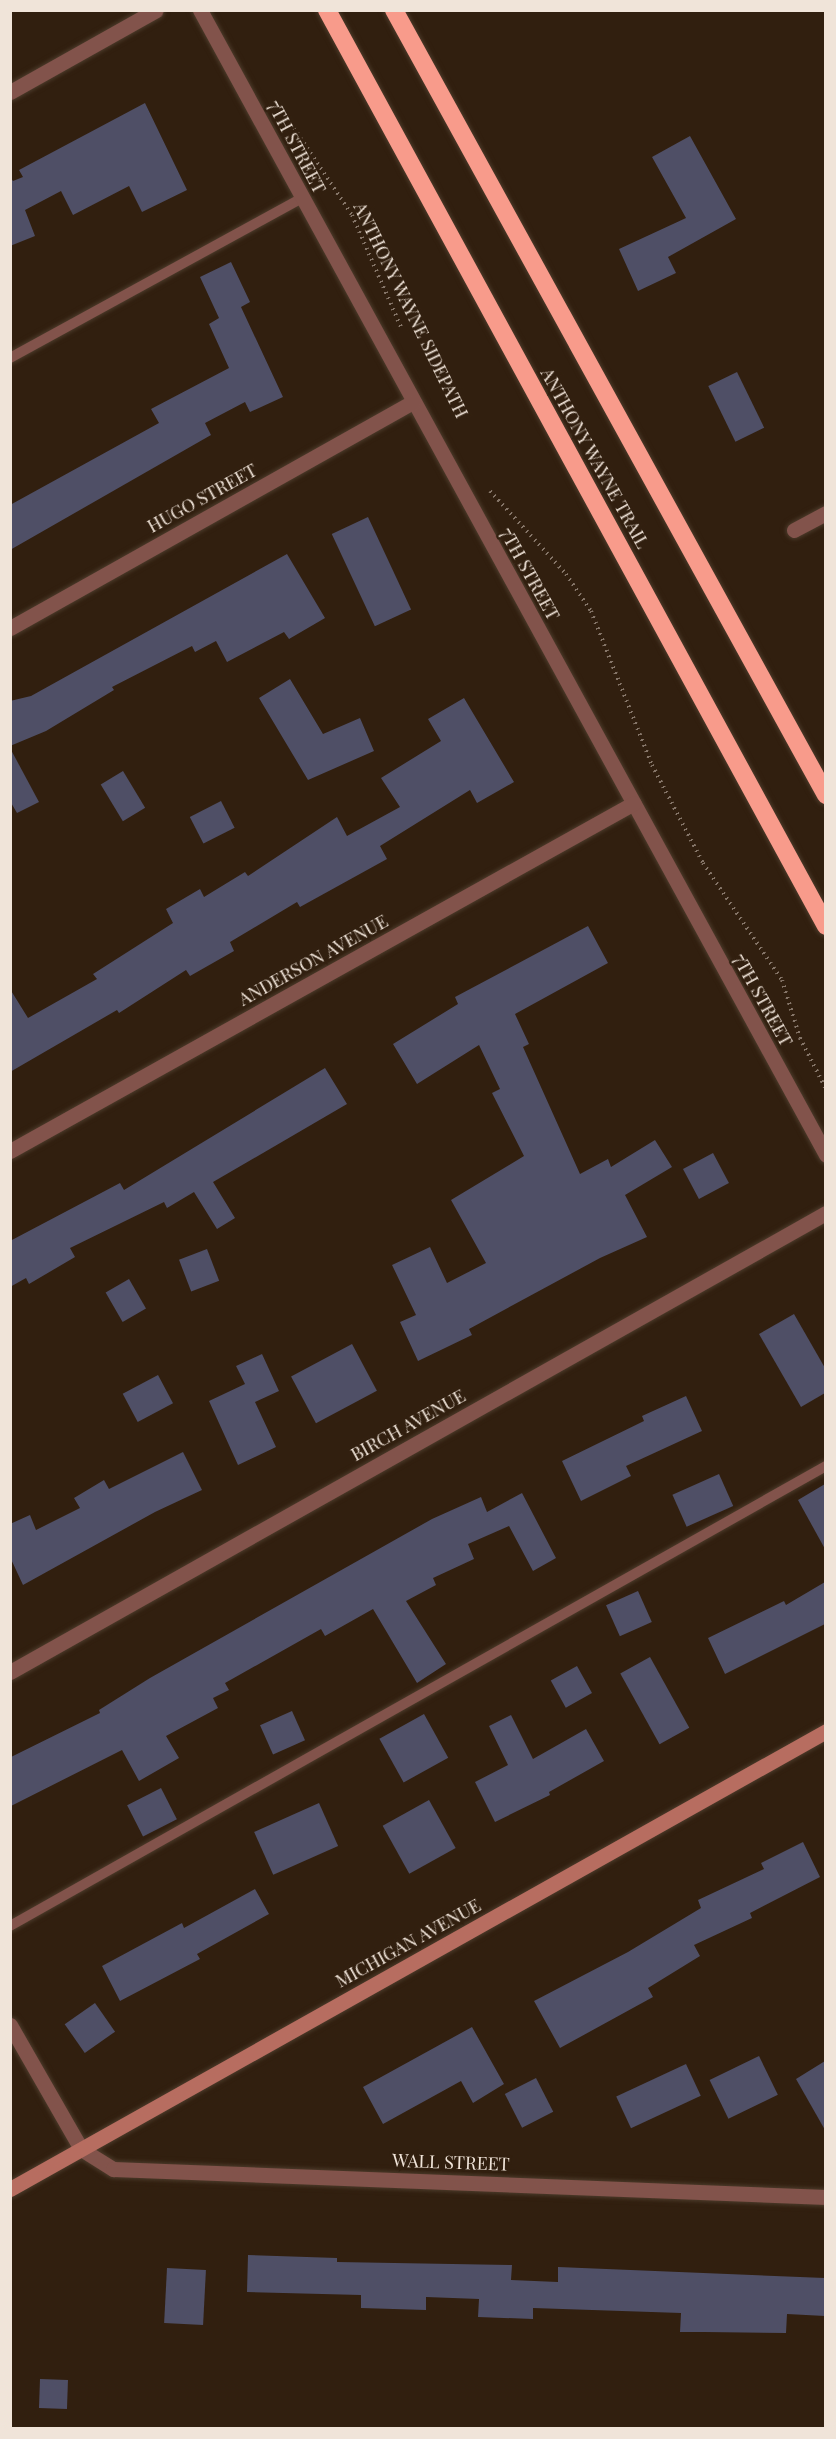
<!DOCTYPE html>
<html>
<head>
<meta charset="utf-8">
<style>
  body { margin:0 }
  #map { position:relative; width:836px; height:2439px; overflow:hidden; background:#311f0f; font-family:"Playfair Display",serif }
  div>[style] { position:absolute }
  .building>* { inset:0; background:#4f4f66; transform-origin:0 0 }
  .path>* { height:4px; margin-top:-2px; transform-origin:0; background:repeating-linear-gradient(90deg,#857568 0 1.5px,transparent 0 6px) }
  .roads { filter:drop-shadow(0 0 2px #4c3b2b) drop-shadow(0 0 2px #4c3b2b) }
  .lane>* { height:10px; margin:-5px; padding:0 5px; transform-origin:5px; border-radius:5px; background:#82534b }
  .street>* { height:15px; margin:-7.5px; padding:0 7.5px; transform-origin:7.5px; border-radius:7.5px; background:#82534b }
  .secondary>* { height:15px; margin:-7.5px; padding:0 7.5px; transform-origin:7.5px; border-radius:7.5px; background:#b76d60 }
  .highway>* { height:18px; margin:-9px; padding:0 9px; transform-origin:9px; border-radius:9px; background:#f89b8b }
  span { translate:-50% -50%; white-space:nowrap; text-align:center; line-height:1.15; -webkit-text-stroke:5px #311f0f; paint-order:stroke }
  .street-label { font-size:18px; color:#f0e4d9 }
  .frame { position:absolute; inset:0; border:12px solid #f0e4d9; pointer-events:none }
</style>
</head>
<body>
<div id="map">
  <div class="building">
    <div style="clip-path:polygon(145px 103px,187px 190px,142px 212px,129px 186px,73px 215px,61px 191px,25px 210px,35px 236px,10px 246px,10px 177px,13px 181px,23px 177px,19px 170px)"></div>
    <div style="clip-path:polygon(690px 136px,736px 219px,668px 257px,676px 273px,638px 291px,619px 249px,686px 218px,652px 157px)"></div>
    <div style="clip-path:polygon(231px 262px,250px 302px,241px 307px,283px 397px,250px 412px,245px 402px,205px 423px,211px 435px,10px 550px,10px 505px,159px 423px,151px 409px,229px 368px,209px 324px,219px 318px,200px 277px)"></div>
    <div style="left:737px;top:372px;width:62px;height:32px;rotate:64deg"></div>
    <div style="left:368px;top:517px;width:102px;height:40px;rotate:65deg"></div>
    <div style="clip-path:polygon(287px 554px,325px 618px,289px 639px,284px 632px,227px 662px,216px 641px,195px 652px,192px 646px,112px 687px,114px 690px,46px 731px,10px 746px,10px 701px,31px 696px)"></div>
    <div style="clip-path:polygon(290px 679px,323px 734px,360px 718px,374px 751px,308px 780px,259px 698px)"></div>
    <div style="clip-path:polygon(464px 698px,514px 782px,477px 803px,470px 790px,380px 846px,387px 859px,300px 907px,297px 902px,230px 942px,234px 951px,190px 976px,186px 970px,119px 1013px,117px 1010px,10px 1072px,10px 989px,28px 1018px,97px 979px,93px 974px,173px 923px,166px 909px,200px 889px,204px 897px,245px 872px,248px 876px,337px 817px,347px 836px,400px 807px,381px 778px,441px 741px,428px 719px)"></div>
    <div style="clip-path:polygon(10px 748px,39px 802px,17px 813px,10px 801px)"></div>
    <div style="left:123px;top:771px;width:43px;height:26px;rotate:59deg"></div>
    <div style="left:221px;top:801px;width:30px;height:35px;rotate:63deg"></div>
    <div style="clip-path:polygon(588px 926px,608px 963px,515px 1014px,529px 1044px,523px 1047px,580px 1174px,608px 1159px,611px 1167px,655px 1140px,672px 1167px,625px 1195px,647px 1237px,600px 1258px,469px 1329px,472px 1335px,418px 1361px,400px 1322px,416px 1315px,392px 1265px,430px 1247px,447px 1283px,486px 1263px,451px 1200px,524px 1156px,492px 1093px,500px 1089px,479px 1045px,417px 1084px,393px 1044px,458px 1004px,455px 997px)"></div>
    <div style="clip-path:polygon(325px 1068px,347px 1104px,213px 1182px,235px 1218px,217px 1229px,194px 1192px,167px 1208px,164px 1202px,70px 1248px,75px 1257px,29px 1284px,26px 1278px,10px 1287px,10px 1241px,120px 1183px,124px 1190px)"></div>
    <div style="left:713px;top:1153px;width:34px;height:34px;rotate:62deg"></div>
    <div style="left:207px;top:1249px;width:34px;height:30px;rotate:69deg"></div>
    <div style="left:129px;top:1279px;width:34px;height:27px;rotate:60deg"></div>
    <div style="clip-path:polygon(794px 1314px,825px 1368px,825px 1393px,801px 1407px,759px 1334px)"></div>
    <div style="left:352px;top:1344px;width:53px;height:69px;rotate:62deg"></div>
    <div style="clip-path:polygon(262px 1354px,279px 1391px,255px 1402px,276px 1447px,238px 1465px,209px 1401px,245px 1384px,236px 1366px)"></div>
    <div style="left:158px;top:1375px;width:32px;height:40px;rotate:62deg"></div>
    <div style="clip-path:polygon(686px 1396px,702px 1431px,626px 1466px,631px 1476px,581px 1501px,562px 1461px,644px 1421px,642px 1416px)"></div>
    <div style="clip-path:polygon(183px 1452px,202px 1490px,155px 1512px,23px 1585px,10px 1557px,10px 1524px,30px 1515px,36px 1530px,80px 1508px,74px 1498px,104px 1480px,109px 1489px)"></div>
    <div style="left:719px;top:1474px;width:35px;height:51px;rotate:66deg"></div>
    <div style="clip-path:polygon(825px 1484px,825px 1549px,798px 1500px)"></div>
    <div style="clip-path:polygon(522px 1493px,556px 1558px,533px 1571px,509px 1526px,468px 1544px,474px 1559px,433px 1578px,436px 1585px,406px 1601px,446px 1664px,417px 1683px,373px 1609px,325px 1636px,321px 1629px,225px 1683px,229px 1690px,213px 1698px,218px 1708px,166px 1736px,179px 1758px,139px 1781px,122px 1750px,11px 1806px,11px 1757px,100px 1713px,99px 1710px,150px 1678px,432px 1519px,481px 1497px,487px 1512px)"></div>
    <div style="clip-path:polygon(825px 1582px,825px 1624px,725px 1674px,708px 1638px,784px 1601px,786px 1605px)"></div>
    <div style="left:638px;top:1591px;width:34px;height:35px;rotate:66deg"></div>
    <div style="left:650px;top:1657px;width:81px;height:34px;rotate:61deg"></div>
    <div style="left:577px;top:1666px;width:31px;height:30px;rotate:61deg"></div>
    <div style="left:292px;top:1711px;width:32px;height:35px;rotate:66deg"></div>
    <div style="left:424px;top:1714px;width:50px;height:51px;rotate:61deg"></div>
    <div style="clip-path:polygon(511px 1715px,533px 1759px,586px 1729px,604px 1761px,549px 1792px,550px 1795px,495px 1822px,475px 1782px,508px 1765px,489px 1726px)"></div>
    <div style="left:161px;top:1788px;width:35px;height:38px;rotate:63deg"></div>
    <div style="left:429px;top:1800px;width:55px;height:53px;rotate:61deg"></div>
    <div style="left:319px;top:1803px;width:47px;height:71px;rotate:66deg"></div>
    <div style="clip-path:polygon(803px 1842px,820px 1877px,750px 1913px,752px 1918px,694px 1945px,700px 1956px,648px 1988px,653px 1997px,560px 2048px,534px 2001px,628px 1952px,701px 1908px,698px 1900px,764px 1869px,761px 1863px)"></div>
    <div style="clip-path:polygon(255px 1889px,269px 1914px,197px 1954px,200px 1959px,120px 2001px,102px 1966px,182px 1923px,184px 1928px)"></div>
    <div style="left:95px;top:2003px;width:35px;height:37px;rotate:55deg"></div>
    <div style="clip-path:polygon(472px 2027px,504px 2084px,473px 2103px,461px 2081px,383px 2124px,363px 2087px)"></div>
    <div style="left:759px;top:2056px;width:43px;height:55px;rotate:64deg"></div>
    <div style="clip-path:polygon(825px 2061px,825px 2130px,796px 2079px)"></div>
    <div style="left:686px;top:2064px;width:35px;height:77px;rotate:65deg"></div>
    <div style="left:536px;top:2078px;width:38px;height:35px;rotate:63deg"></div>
    <div style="clip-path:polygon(248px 2255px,337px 2258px,337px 2262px,512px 2265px,511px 2280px,558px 2282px,558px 2267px,825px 2278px,825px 2316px,787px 2314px,786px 2333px,704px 2332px,680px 2332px,681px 2313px,533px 2308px,533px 2319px,478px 2317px,479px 2299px,426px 2297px,426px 2310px,361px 2308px,361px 2295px,247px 2292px)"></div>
    <div style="left:167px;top:2268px;width:39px;height:55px;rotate:3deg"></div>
    <div style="left:40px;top:2379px;width:28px;height:29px;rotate:2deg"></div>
  </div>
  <div class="path">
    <div style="left:284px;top:113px;width:123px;rotate:56.3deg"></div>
    <div style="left:352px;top:215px;width:122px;rotate:66.4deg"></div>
    <div style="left:490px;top:491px;width:113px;rotate:47.5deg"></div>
    <div style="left:566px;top:574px;width:45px;rotate:56deg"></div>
    <div style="left:591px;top:611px;width:166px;rotate:68.4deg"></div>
    <div style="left:652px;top:765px;width:110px;rotate:62.5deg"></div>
    <div style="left:703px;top:863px;width:141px;rotate:56deg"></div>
    <div style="left:782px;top:980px;width:61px;rotate:72.8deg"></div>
    <div style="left:800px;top:1038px;width:57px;rotate:63deg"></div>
  </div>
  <div class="roads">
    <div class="lane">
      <div style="left:10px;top:358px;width:333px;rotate:-28.7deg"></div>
      <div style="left:10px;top:1926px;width:937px;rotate:-29.41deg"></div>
    </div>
    <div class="street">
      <div style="left:200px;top:10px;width:1305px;rotate:61.33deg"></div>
      <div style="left:10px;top:92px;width:167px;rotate:-29.3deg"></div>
      <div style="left:794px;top:530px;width:36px;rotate:-28deg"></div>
      <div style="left:10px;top:628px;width:462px;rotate:-29.3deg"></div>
      <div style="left:10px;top:1151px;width:714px;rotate:-29.15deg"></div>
      <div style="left:10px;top:1672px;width:936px;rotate:-29.36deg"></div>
      <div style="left:10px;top:2025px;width:143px;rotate:60.2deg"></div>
      <div style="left:81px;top:2149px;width:38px;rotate:32deg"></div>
      <div style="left:113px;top:2169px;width:714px;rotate:2.25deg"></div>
    </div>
    <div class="secondary">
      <div style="left:10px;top:2189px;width:936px;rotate:-29.3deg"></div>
    </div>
    <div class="highway">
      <div style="left:327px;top:10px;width:1043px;rotate:61.42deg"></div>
      <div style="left:394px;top:10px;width:896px;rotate:61.18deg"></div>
    </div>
  </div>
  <div class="street-label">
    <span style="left:297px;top:147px;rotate:62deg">7TH STREET</span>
    <span style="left:411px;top:310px;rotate:64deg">ANTHONY WAYNE SIDEPATH</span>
    <span style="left:595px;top:458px;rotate:61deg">ANTHONY WAYNE TRAIL</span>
    <span style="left:202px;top:498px;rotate:-29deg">HUGO STREET</span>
    <span style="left:530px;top:574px;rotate:61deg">7TH STREET</span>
    <span style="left:313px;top:960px;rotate:-29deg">ANDERSON AVENUE</span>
    <span style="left:763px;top:1000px;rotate:61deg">7TH STREET</span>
    <span style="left:408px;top:1425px;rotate:-29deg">BIRCH AVENUE</span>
    <span style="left:408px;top:1943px;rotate:-29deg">MICHIGAN AVENUE</span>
    <span style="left:451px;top:2162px;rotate:2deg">WALL STREET</span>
  </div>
  <div class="frame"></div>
</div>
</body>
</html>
